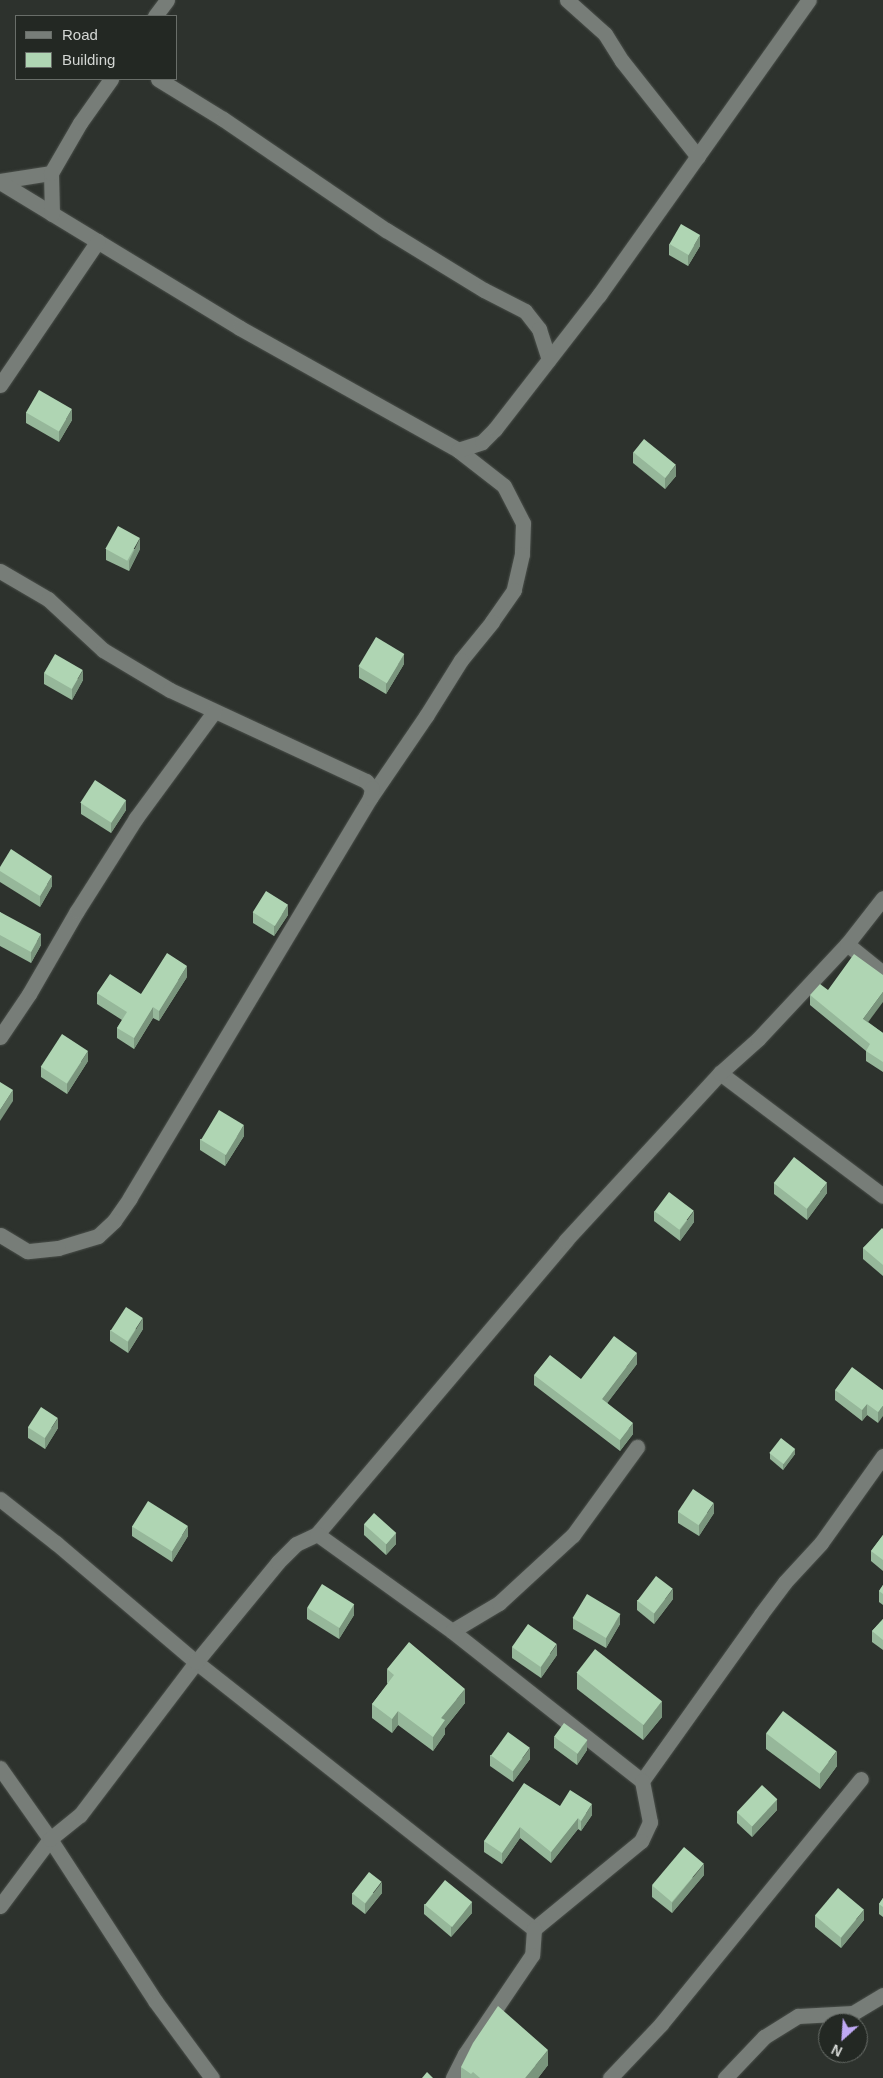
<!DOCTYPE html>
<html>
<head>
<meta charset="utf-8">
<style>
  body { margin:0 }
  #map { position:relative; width:883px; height:2078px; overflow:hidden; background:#2d322d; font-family:Helvetica,sans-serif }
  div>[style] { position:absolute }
  .roads { filter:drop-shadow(0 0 1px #4a4f4a) drop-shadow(0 0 1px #4a4f4a) }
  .minor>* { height:15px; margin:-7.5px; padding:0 7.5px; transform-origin:7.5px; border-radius:7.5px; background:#777d78 }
  .wall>* { inset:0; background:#96b79a }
  .shaded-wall>* { inset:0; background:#7a957d }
  .building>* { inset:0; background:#afd5b3; transform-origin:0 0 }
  span { translate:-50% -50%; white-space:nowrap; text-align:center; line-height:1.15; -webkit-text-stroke:5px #232823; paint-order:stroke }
  .legend { position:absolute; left:15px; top:15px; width:162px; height:65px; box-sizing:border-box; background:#232823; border:1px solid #696e69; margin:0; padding:6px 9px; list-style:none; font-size:15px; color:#d3d6d3 }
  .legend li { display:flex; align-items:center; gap:10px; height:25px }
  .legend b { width:25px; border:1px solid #696e69 }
  .north { position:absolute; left:818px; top:2013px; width:50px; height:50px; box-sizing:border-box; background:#232823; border:1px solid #696e69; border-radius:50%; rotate:206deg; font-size:14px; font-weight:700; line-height:20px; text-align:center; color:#d3d6d3 }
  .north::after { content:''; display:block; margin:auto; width:18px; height:22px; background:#bfa9f4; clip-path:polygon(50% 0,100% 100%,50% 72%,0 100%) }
</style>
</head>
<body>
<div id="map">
  <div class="roads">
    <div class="minor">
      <div style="left:567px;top:0;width:51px;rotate:41.8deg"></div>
      <div style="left:605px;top:34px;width:32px;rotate:58deg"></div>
      <div style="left:622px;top:61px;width:122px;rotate:51.6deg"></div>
      <div style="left:155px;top:16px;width:20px;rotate:-53deg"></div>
      <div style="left:158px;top:79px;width:76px;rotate:31.6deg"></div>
      <div style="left:223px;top:119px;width:197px;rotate:34.3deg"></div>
      <div style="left:386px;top:230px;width:115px;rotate:31.5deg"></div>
      <div style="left:484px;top:290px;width:46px;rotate:27.1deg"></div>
      <div style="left:525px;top:311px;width:23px;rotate:52deg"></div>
      <div style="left:539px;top:329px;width:32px;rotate:72deg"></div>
      <div style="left:0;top:181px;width:52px;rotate:-8.9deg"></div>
      <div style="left:0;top:182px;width:281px;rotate:31.3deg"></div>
      <div style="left:240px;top:328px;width:250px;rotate:29.2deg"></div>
      <div style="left:458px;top:450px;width:58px;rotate:38deg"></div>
      <div style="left:504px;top:486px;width:42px;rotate:62.8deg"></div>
      <div style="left:523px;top:523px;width:31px;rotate:92deg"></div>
      <div style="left:522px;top:554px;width:37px;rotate:103deg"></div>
      <div style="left:514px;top:590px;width:39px;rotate:125deg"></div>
      <div style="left:492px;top:622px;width:49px;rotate:129.2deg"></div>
      <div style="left:461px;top:660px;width:66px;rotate:122deg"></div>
      <div style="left:426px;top:716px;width:99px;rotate:124.3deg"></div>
      <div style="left:370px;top:798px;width:466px;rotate:121deg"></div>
      <div style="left:130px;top:1198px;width:28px;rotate:125deg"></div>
      <div style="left:114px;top:1221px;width:22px;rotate:137deg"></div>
      <div style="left:98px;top:1236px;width:42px;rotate:163.3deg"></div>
      <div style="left:58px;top:1248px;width:31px;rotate:174deg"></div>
      <div style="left:27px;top:1251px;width:31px;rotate:-149deg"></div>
      <div style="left:52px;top:214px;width:41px;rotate:-91.4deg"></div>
      <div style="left:51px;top:173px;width:58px;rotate:-59.9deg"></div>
      <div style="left:80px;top:123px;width:54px;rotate:-54.8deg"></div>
      <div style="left:0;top:385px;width:174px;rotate:-55.8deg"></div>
      <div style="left:458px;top:450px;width:25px;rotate:-18deg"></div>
      <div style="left:482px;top:442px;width:18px;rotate:-45deg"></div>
      <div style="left:495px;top:429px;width:170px;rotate:-52.2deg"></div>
      <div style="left:599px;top:295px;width:362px;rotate:-54.6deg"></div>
      <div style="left:0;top:571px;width:56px;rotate:30.3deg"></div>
      <div style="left:48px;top:599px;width:75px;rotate:42.8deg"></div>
      <div style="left:103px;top:650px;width:78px;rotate:30.8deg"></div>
      <div style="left:170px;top:690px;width:216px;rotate:24.9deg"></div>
      <div style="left:366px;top:781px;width:9px;rotate:49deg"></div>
      <div style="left:372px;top:788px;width:10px;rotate:101deg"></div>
      <div style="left:847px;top:944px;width:46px;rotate:38.9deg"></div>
      <div style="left:0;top:1037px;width:52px;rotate:-56deg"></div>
      <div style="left:29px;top:994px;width:96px;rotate:-60deg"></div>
      <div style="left:77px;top:911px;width:110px;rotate:-57.6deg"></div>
      <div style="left:136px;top:818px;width:132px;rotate:-53.7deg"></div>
      <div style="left:720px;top:1073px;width:204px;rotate:37deg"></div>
      <div style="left:0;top:1499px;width:71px;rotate:38.2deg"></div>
      <div style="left:56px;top:1543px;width:184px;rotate:40.4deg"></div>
      <div style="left:196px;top:1662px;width:431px;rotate:38.3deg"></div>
      <div style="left:317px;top:1534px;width:385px;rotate:-49.7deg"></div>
      <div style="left:566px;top:1240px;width:227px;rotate:-47.3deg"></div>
      <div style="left:720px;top:1073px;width:51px;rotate:-41.8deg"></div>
      <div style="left:758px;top:1039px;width:130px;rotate:-46.9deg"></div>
      <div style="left:847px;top:944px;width:58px;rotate:-52deg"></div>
      <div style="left:452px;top:1631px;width:55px;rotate:-30.8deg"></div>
      <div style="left:499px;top:1603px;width:100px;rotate:-42.6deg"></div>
      <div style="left:573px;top:1535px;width:109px;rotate:-54deg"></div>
      <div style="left:0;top:1768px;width:87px;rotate:54.8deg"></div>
      <div style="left:50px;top:1839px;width:194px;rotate:57deg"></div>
      <div style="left:156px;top:2002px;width:94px;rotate:53.6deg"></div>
      <div style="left:642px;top:1781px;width:205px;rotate:-54.5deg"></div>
      <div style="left:761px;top:1614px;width:40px;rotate:-53deg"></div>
      <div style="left:785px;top:1582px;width:53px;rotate:-47.3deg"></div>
      <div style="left:821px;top:1543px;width:107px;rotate:-54.5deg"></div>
      <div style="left:0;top:1906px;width:84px;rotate:-53.3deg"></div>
      <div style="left:50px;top:1839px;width:38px;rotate:-39deg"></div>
      <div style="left:80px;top:1815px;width:192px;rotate:-52.8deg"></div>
      <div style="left:196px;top:1662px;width:129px;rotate:-50.6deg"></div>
      <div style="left:278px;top:1562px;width:25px;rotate:-45deg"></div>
      <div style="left:296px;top:1544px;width:23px;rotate:-25deg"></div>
      <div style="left:317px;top:1534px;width:166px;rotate:35.7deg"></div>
      <div style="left:452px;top:1631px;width:242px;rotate:38.3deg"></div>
      <div style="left:642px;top:1781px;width:42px;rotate:79deg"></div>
      <div style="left:650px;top:1822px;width:21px;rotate:115deg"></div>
      <div style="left:641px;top:1841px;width:139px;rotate:140.6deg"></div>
      <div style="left:534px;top:1929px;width:26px;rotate:94deg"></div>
      <div style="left:532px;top:1955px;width:120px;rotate:124.1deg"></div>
      <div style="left:465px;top:2054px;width:27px;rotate:117deg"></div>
      <div style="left:610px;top:2078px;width:74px;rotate:-46.6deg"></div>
      <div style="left:661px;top:2024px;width:316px;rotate:-50.8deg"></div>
      <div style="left:725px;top:2078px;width:57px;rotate:-46.4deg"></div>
      <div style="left:764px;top:2037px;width:40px;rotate:-32deg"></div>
      <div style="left:798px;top:2016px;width:55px;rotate:-3.1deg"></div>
      <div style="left:853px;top:2013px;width:35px;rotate:-31deg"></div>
    </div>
  </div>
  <div class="wall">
    <div style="clip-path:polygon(669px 244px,700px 246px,688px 266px,669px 255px)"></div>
    <div style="clip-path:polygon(26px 412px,72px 420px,59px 442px,26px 423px)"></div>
    <div style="clip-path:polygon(633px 452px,676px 476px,665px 489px,633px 463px)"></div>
    <div style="clip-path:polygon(106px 549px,140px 549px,129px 571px,106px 560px)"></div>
    <div style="clip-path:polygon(404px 664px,386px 694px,359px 678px,359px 667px)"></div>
    <div style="clip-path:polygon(44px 673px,83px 680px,72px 700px,44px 684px)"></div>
    <div style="clip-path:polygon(81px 803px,126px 810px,111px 833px,81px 814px)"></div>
    <div style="clip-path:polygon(0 867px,52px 886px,40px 907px,0 882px)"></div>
    <div style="clip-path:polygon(0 912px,41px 945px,31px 963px,0 946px)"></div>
    <div style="clip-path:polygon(253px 912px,288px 915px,274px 936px,253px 923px)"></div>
    <div style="clip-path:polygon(187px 977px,159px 1021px,153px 1018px,134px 1049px,117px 1038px,117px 1028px,122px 1020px,97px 1004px,97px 993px,141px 994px)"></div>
    <div style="clip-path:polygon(810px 995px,868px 1022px,883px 1033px,883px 1072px,866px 1061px,866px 1051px,810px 1005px)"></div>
    <div style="clip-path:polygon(88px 1061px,67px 1094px,41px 1077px,41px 1067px)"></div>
    <div style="clip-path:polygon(244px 1136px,225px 1166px,200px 1150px,200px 1139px)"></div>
    <div style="clip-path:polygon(774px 1183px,827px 1193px,807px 1220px,774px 1194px)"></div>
    <div style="clip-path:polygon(654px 1211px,694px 1222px,680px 1241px,654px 1221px)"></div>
    <div style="clip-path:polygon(883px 1229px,883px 1276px,863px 1259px,863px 1248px)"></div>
    <div style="clip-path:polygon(143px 1329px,128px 1353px,110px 1341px,110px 1330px)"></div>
    <div style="clip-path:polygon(637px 1364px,607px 1403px,633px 1434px,620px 1451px,534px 1385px,534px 1375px,581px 1379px)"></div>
    <div style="clip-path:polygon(835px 1390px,883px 1390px,878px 1423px,867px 1415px,862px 1421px,835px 1400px)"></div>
    <div style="clip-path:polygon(28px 1427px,58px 1428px,45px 1449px,28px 1438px)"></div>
    <div style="clip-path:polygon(770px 1453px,795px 1454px,783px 1470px,770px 1459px)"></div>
    <div style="clip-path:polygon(678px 1512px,714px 1513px,699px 1536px,678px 1523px)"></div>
    <div style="clip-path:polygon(364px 1524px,396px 1544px,386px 1555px,364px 1535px)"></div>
    <div style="clip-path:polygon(132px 1526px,188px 1536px,172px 1562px,132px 1536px)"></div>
    <div style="clip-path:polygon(883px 1535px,883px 1571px,871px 1561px,871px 1551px)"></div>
    <div style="clip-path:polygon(883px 1585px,883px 1605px,879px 1602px,879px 1591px)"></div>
    <div style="clip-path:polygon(673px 1599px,654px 1624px,637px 1610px,637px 1600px)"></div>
    <div style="clip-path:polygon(307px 1608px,354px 1615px,339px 1639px,307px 1619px)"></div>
    <div style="clip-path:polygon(573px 1618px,620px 1624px,606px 1648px,573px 1629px)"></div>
    <div style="clip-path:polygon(883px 1619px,883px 1650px,872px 1642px,872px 1631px)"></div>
    <div style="clip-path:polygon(512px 1647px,557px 1655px,541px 1678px,512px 1658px)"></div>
    <div style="clip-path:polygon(387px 1669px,465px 1703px,445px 1728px,445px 1734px,433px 1751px,398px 1725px,392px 1733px,372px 1718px,372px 1704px,388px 1684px,387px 1683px)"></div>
    <div style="clip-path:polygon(577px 1673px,662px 1717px,643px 1740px,577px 1689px)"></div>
    <div style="clip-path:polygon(766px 1733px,837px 1766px,820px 1789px,766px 1749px)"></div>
    <div style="clip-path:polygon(554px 1737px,587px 1750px,577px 1765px,554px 1748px)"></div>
    <div style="clip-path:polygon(490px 1755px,530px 1759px,513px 1782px,490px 1766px)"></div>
    <div style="clip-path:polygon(560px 1806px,592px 1815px,581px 1831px,578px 1829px,551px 1863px,520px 1838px,502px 1864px,484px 1852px,484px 1841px)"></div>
    <div style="clip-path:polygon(777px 1810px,752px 1837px,737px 1823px,737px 1812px)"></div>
    <div style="clip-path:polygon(704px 1875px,672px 1913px,652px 1897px,652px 1886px)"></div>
    <div style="clip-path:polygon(352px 1893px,382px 1893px,365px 1914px,352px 1904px)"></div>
    <div style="clip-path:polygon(883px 1898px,883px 1917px,879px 1914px,879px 1904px)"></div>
    <div style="clip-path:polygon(424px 1904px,472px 1913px,451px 1937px,424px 1914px)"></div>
    <div style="clip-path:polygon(815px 1916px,864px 1920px,841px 1948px,815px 1927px)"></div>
    <div style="clip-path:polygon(548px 2065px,538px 2078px,461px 2078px,461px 2067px)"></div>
  </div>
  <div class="shaded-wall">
    <div style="clip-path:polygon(700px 235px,700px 246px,688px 266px,688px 256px)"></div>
    <div style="clip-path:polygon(72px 409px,72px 420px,59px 442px,59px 431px)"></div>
    <div style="clip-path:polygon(676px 465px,676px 476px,665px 489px,665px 478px)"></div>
    <div style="clip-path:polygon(140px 538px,140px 549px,129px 571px,129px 561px)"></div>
    <div style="clip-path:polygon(404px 654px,404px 664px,386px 694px,386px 684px)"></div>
    <div style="clip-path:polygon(83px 670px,83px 680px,72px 700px,72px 689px)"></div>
    <div style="clip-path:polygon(126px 800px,126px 810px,111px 833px,111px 822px)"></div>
    <div style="clip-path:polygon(52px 876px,52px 886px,40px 907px,40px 896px)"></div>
    <div style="clip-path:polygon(288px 905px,288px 915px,274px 936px,274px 926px)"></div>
    <div style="clip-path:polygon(41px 934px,41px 945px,31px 963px,31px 952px)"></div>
    <div style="clip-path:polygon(187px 966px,187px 977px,159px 1021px,159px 1011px)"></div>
    <div style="clip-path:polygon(883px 992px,883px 1002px,863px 1029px,863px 1019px)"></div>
    <div style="clip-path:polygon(153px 1007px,153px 1018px,134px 1049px,134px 1038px)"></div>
    <div style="clip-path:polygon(88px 1051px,88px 1061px,67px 1094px,67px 1084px)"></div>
    <div style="clip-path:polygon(13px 1090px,13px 1101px,0 1121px,0 1110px)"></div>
    <div style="clip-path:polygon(244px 1125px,244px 1136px,225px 1166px,225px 1155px)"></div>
    <div style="clip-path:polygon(827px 1183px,827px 1193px,807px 1220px,807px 1209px)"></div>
    <div style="clip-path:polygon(694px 1211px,694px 1222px,680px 1241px,680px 1230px)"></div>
    <div style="clip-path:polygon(143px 1318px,143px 1329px,128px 1353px,128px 1342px)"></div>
    <div style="clip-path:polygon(637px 1353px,637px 1364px,602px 1410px,602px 1399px)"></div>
    <div style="clip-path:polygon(867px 1404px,867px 1415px,862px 1421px,862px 1410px)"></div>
    <div style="clip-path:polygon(883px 1406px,883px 1416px,878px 1423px,878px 1412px)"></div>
    <div style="clip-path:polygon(58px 1418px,58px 1428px,45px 1449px,45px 1438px)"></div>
    <div style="clip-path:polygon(633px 1423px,633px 1434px,620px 1451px,620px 1440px)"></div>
    <div style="clip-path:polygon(795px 1449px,795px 1454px,783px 1470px,783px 1464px)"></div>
    <div style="clip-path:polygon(714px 1503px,714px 1513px,699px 1536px,699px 1525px)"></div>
    <div style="clip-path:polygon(188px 1526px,188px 1536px,172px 1562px,172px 1551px)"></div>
    <div style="clip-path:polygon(396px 1533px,396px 1544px,386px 1555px,386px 1544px)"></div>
    <div style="clip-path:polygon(673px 1589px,673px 1599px,654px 1624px,654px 1613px)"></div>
    <div style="clip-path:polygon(354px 1604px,354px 1615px,339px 1639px,339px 1628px)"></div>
    <div style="clip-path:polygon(620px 1614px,620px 1624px,606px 1648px,606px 1638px)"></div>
    <div style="clip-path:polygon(557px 1644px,557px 1655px,541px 1678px,541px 1667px)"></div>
    <div style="clip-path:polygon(465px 1689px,465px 1703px,445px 1728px,445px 1734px,433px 1751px,433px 1737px,441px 1718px)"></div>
    <div style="clip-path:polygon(662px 1701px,662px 1717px,643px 1740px,643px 1725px)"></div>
    <div style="clip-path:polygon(398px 1711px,398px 1725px,392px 1733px,392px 1719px)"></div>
    <div style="clip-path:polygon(587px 1740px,587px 1750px,577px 1765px,577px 1754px)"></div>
    <div style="clip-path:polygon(530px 1748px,530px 1759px,513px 1782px,513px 1771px)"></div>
    <div style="clip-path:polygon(837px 1751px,837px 1766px,820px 1789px,820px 1773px)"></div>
    <div style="clip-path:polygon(777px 1799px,777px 1810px,752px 1837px,752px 1826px)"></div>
    <div style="clip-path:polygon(592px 1804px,592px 1815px,581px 1831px,581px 1821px)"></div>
    <div style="clip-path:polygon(578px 1818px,578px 1829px,551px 1863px,551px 1852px)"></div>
    <div style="clip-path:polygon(520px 1827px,520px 1838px,502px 1864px,502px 1853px)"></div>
    <div style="clip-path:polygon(704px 1864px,704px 1875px,672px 1913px,672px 1903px)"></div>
    <div style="clip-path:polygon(382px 1882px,382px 1893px,365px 1914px,365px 1904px)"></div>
    <div style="clip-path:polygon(472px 1902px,472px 1913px,451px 1937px,451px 1927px)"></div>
    <div style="clip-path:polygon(864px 1910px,864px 1920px,841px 1948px,841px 1938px)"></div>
    <div style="clip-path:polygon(548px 2050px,548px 2065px,538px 2078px,525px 2078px)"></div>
  </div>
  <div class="building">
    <div style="left:681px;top:224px;width:22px;height:23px;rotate:30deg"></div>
    <div style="left:39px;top:390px;width:38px;height:26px;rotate:30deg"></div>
    <div style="left:644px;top:439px;width:41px;height:17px;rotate:39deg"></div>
    <div style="left:118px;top:526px;width:25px;height:26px;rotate:29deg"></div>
    <div style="left:376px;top:637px;width:33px;height:34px;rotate:31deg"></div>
    <div style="left:55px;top:654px;width:32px;height:22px;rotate:30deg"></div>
    <div style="left:95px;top:780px;width:37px;height:27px;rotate:33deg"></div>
    <div style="clip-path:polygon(11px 849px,52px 876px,40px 896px,0 871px,0 867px)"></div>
    <div style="left:266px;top:891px;width:26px;height:25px;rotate:32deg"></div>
    <div style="clip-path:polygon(0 912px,41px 934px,31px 952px,0 935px)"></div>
    <div style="clip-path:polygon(167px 953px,187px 966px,159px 1011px,153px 1007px,134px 1038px,117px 1028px,127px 1012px,97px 993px,110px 974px,141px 994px)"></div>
    <div style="clip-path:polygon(854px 954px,883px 975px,883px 992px,863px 1019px,883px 1033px,883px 1062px,866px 1051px,870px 1044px,810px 995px,820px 984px,828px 990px)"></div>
    <div style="left:62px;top:1034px;width:31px;height:39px;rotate:33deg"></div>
    <div style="clip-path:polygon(0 1082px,13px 1090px,0 1110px)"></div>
    <div style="left:219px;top:1110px;width:29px;height:35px;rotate:31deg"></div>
    <div style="left:794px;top:1157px;width:42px;height:33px;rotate:38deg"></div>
    <div style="left:669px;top:1192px;width:31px;height:24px;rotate:37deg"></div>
    <div style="clip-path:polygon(882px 1228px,883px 1229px,883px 1265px,863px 1248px)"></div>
    <div style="left:126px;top:1307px;width:20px;height:28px;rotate:33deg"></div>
    <div style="clip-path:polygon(614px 1336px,637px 1353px,602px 1399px,633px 1423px,620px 1440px,534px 1375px,550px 1355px,581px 1379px)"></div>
    <div style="clip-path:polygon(852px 1367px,883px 1390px,883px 1406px,878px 1412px,867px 1404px,862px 1410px,835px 1390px)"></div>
    <div style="left:41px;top:1407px;width:20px;height:24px;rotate:33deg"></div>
    <div style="left:781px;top:1438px;width:18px;height:19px;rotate:38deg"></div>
    <div style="left:693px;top:1489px;width:25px;height:27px;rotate:34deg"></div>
    <div style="left:148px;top:1501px;width:47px;height:30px;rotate:32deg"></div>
    <div style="left:374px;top:1513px;width:30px;height:15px;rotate:42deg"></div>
    <div style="clip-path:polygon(883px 1535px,883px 1560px,871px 1551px)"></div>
    <div style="left:656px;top:1576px;width:21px;height:31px;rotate:37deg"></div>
    <div style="left:322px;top:1584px;width:38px;height:28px;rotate:32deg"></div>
    <div style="clip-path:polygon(883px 1585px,883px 1594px,879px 1591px)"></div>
    <div style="left:587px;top:1594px;width:39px;height:28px;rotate:31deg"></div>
    <div style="clip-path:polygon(883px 1619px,883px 1640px,872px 1631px)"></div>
    <div style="left:528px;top:1624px;width:35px;height:28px;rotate:35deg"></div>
    <div style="clip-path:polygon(409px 1642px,465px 1689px,441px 1718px,445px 1720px,433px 1737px,398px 1711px,392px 1719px,372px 1704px,394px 1675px,387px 1669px)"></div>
    <div style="left:595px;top:1649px;width:85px;height:30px;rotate:38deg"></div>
    <div style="left:783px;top:1711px;width:67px;height:28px;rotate:37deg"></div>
    <div style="left:564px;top:1723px;width:29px;height:17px;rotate:36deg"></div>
    <div style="left:508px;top:1732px;width:27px;height:29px;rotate:36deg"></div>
    <div style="clip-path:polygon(524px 1783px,560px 1806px,570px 1790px,592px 1804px,581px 1821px,578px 1818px,551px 1852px,520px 1827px,502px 1853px,484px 1841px)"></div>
    <div style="left:762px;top:1785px;width:21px;height:37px;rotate:43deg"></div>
    <div style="left:684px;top:1847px;width:26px;height:50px;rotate:40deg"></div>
    <div style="left:369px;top:1872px;width:16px;height:27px;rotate:38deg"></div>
    <div style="left:445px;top:1880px;width:35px;height:32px;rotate:39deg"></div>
    <div style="left:838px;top:1888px;width:34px;height:36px;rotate:40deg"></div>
    <div style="clip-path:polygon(883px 1898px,883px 1907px,879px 1904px)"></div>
    <div style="clip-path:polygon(498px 2006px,548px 2050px,525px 2078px,480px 2078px,473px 2072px,471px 2074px,461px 2067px,473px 2043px)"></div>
    <div style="clip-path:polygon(427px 2072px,433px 2078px,422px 2078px)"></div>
  </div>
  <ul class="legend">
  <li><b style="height:6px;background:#777d78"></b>Road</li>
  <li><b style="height:14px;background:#afd5b3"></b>Building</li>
  </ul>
  <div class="north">N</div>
</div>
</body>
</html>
